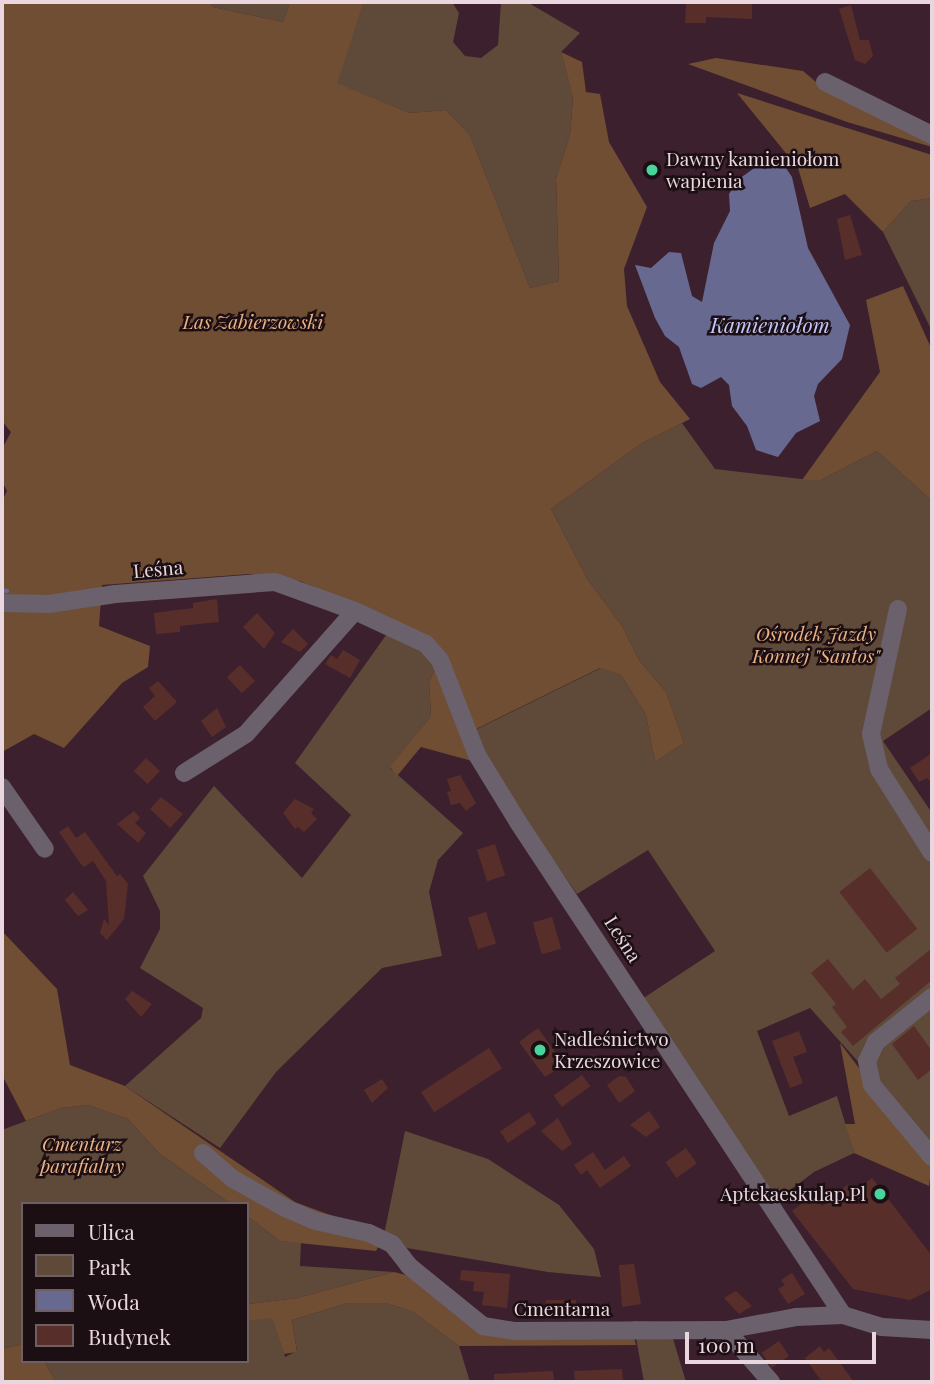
<!DOCTYPE html>
<html>
<head>
<meta charset="utf-8">
<style>
  body { margin:0 }
  #map { position:relative; width:934px; height:1384px; overflow:hidden; background:#3d202d; font-family:"Playfair Display",serif }
  div>[style] { position:absolute }
  .green>* { inset:0; background:#5f4a3a }
  .forest>* { inset:0; background:#704e33 }
  .water>* { inset:0; background:#686990 }
  .stream>* { height:3.5px; margin:-1.75px; padding:0 1.75px; transform-origin:1.75px; border-radius:1.75px; background:#686990 }
  .building>* { inset:0; background:#582e2b; transform-origin:0 0 }
  .minor>* { height:18px; margin:-9px; padding:0 9px; transform-origin:9px; border-radius:9px; background:#6a616d }
  .dots>* { width:19px; height:19px; translate:-50% -50%; box-sizing:border-box; border:4px solid #1c0f14; border-radius:50% }
  span { translate:-50% -50%; white-space:nowrap; text-align:center; line-height:1.15; -webkit-text-stroke:5px #1c0f14; paint-order:stroke }
  .poi-label { font-size:19px; color:#ead6de }
  .left { translate:0 -50%; text-align:left }
  .right { translate:-100% -50%; text-align:right }
  .park-label { font-size:19px; color:#ebb283; font-style:italic }
  .street-label { font-size:19px; color:#ead6de }
  .water-label { font-size:21px; color:#c4c7fb; font-style:italic }
  .frame { position:absolute; inset:0; border:4px solid #ead6de; pointer-events:none }
  .legend { position:absolute; left:21px; top:1202px; width:228px; height:161px; box-sizing:border-box; background:#1c0f14; border:2px solid #6e5f65; margin:0; padding:9px 12px; list-style:none; font-size:21px; color:#ead6de }
  .legend li { display:flex; align-items:center; gap:14px; height:35px }
  .legend b { width:35px; border:2px solid #6e5f65 }
  .scale { position:absolute; left:685px; top:1332px; width:191px; height:32px; box-sizing:border-box; border:4px solid #ead6de; border-top:0; padding-left:9px; font-size:21px; line-height:24px; white-space:nowrap; color:#ead6de; -webkit-text-stroke:5px #1c0f14; paint-order:stroke }
</style>
</head>
<body>
<div id="map">
  <div class="green">
    <div style="clip-path:polygon(209px 2px,290px 2px,283px 22px,213px 7px)"></div>
    <div style="clip-path:polygon(364px 2px,452px 2px,459px 13px,453px 42px,465px 56px,481px 58px,498px 45px,501px 2px,527px 2px,580px 33px,561px 52px,573px 96px,570px 135px,556px 179px,559px 281px,530px 288px,470px 135px,446px 110px,410px 113px,336px 83px)"></div>
    <div style="clip-path:polygon(932px 198px,932px 331px,883px 232px,911px 201px)"></div>
    <div style="clip-path:polygon(682px 423px,715px 469px,819px 481px,877px 451px,932px 501px,932px 708px,883px 741px,932px 813px,932px 1144px,810px 1008px,757px 1031px,789px 1116px,837px 1096px,854px 1153px,814px 1172px,773px 1203px,642px 999px,715px 951px,648px 850px,577px 894px,496px 778px,473px 731px,601px 668px,621px 675px,646px 715px,655px 762px,684px 743px,666px 692px,639px 660px,622px 626px,588px 580px,551px 509px,642px 443px)"></div>
    <div style="clip-path:polygon(389px 631px,421px 646px,438px 665px,429px 681px,431px 716px,390px 768px,463px 833px,438px 860px,429px 892px,442px 956px,382px 968px,276px 1072px,220px 1148px,125px 1086px,201px 1018px,203px 1008px,140px 968px,160px 929px,160px 911px,143px 876px,214px 786px,302px 878px,351px 815px,295px 763px)"></div>
    <div style="clip-path:polygon(88px 1105px,128px 1119px,160px 1154px,231px 1204px,23px 1204px,23px 1344px,2px 1349px,2px 1130px,61px 1108px)"></div>
    <div style="clip-path:polygon(405px 1131px,488px 1159px,559px 1205px,594px 1249px,601px 1277px,548px 1272px,407px 1248px,384px 1235px)"></div>
    <div style="clip-path:polygon(247px 1216px,280px 1241px,301px 1242px,300px 1266px,394px 1272px,297px 1298px,247px 1304px)"></div>
    <div style="clip-path:polygon(348px 1303px,386px 1303px,413px 1312px,459px 1346px,470px 1382px,56px 1382px,44px 1361px,247px 1361px,247px 1321px,272px 1317px,285px 1357px,297px 1351px,292px 1320px)"></div>
    <div style="clip-path:polygon(633px 1321px,668px 1322px,686px 1382px,644px 1382px)"></div>
  </div>
  <div class="forest">
    <div style="clip-path:polygon(2px 2px,209px 2px,213px 7px,283px 22px,290px 2px,364px 2px,337px 83px,410px 113px,446px 110px,470px 135px,530px 288px,559px 281px,556px 179px,570px 135px,573px 97px,561px 52px,582px 62px,586px 92px,600px 94px,609px 142px,647px 207px,624px 269px,627px 306px,660px 382px,690px 419px,642px 443px,551px 509px,588px 580px,622px 626px,639px 660px,666px 692px,684px 743px,655px 762px,646px 715px,621px 675px,600px 668px,464px 735px,472px 761px,421px 747px,397px 776px,390px 767px,431px 716px,429px 681px,438px 665px,395px 620px,300px 581px,249px 574px,102px 585px,99px 626px,150px 646px,148px 667px,122px 683px,64px 748px,34px 734px,2px 752px,2px 501px,7px 491px,2px 481px,2px 449px,11px 432px,2px 421px)"></div>
    <div style="clip-path:polygon(716px 58px,803px 71px,822px 87px,932px 141px,932px 147px,847px 122px,688px 64px)"></div>
    <div style="clip-path:polygon(737px 93px,932px 155px,932px 198px,911px 201px,883px 232px,845px 194px,810px 208px,798px 168px)"></div>
    <div style="clip-path:polygon(903px 286px,932px 350px,932px 501px,877px 451px,819px 481px,802px 480px,880px 372px,866px 300px)"></div>
    <div style="clip-path:polygon(2px 931px,57px 989px,70px 1065px,125px 1086px,295px 1202px,384px 1235px,376px 1251px,280px 1241px,247px 1216px,247px 1204px,231px 1204px,160px 1154px,128px 1119px,88px 1105px,61px 1108px,26px 1121px,2px 1075px)"></div>
    <div style="clip-path:polygon(840px 1043px,932px 1164px,929px 1186px,854px 1153px,845px 1124px,855px 1124px)"></div>
    <div style="clip-path:polygon(394px 1272px,414px 1277px,479px 1329px,633px 1334px,636px 1345px,459px 1346px,413px 1312px,386px 1303px,348px 1303px,292px 1320px,297px 1352px,284px 1354px,272px 1318px,247px 1321px,247px 1304px,297px 1298px)"></div>
    <div style="clip-path:polygon(23px 1344px,23px 1361px,44px 1361px,56px 1382px,2px 1382px,2px 1349px)"></div>
  </div>
  <div class="water">
    <div style="clip-path:polygon(778px 156px,792px 177px,808px 248px,850px 325px,842px 359px,818px 384px,814px 396px,820px 421px,796px 433px,778px 457px,756px 450px,747px 426px,732px 406px,729px 385px,721px 377px,701px 388px,692px 384px,679px 347px,665px 336px,655px 318px,635px 265px,651px 268px,669px 252px,681px 253px,692px 296px,702px 302px,714px 243px,730px 211px,729px 194px,739px 179px,768px 158px)"></div>
  </div>
  <div class="stream">
    <div style="left:2px;top:590px;width:5px;rotate:11deg"></div>
  </div>
  <div class="building">
    <div style="clip-path:polygon(686px 2px,752px 2px,752px 19px,706px 17px,706px 23px,685px 23px)"></div>
    <div style="clip-path:polygon(851px 5px,860px 40px,869px 40px,873px 56px,865px 64px,855px 60px,839px 9px)"></div>
    <div style="clip-path:polygon(850px 215px,862px 255px,845px 260px,837px 219px)"></div>
    <div style="clip-path:polygon(217px 599px,219px 622px,180px 626px,180px 632px,156px 634px,154px 613px,193px 608px,193px 603px)"></div>
    <div style="clip-path:polygon(257px 613px,275px 633px,264px 649px,243px 627px)"></div>
    <div style="clip-path:polygon(293px 629px,308px 644px,300px 652px,281px 642px)"></div>
    <div style="clip-path:polygon(343px 650px,360px 660px,350px 678px,325px 664px,331px 655px,337px 659px)"></div>
    <div style="left:240px;top:665px;width:22px;height:18px;rotate:47deg"></div>
    <div style="clip-path:polygon(158px 681px,177px 702px,155px 721px,143px 707px,155px 696px,149px 688px)"></div>
    <div style="clip-path:polygon(217px 708px,226px 727px,212px 737px,201px 721px)"></div>
    <div style="clip-path:polygon(932px 753px,932px 783px,927px 778px,919px 782px,910px 768px)"></div>
    <div style="left:146px;top:758px;width:19px;height:18px;rotate:43deg"></div>
    <div style="clip-path:polygon(460px 775px,476px 803px,466px 811px,460px 803px,451px 805px,447px 792px,451px 791px,447px 779px)"></div>
    <div style="clip-path:polygon(161px 797px,183px 814px,170px 828px,150px 809px)"></div>
    <div style="clip-path:polygon(295px 799px,314px 809px,311px 813px,317px 819px,304px 832px,298px 827px,295px 829px,283px 813px)"></div>
    <div style="clip-path:polygon(134px 811px,140px 818px,135px 823px,146px 833px,138px 843px,117px 824px)"></div>
    <div style="clip-path:polygon(68px 826px,76px 838px,85px 832px,117px 876px,120px 874px,128px 884px,124px 919px,107px 940px,100px 933px,104px 919px,109px 925px,106px 881px,93px 861px,84px 867px,80px 863px,59px 832px)"></div>
    <div style="left:495px;top:844px;width:33px;height:19px;rotate:72deg"></div>
    <div style="left:870px;top:868px;width:77px;height:39px;rotate:52deg"></div>
    <div style="clip-path:polygon(73px 892px,88px 910px,78px 916px,65px 900px)"></div>
    <div style="left:486px;top:912px;width:33px;height:19px;rotate:72deg"></div>
    <div style="left:552px;top:917px;width:33px;height:20px;rotate:74deg"></div>
    <div style="clip-path:polygon(932px 948px,932px 980px,853px 1046px,841px 1032px,847px 1027px,832px 1007px,836px 1004px,811px 973px,828px 959px,853px 990px,865px 979px,881px 999px,900px 984px,895px 978px)"></div>
    <div style="clip-path:polygon(132px 991px,152px 1004px,141px 1017px,125px 999px)"></div>
    <div style="clip-path:polygon(914px 1026px,932px 1051px,932px 1069px,918px 1080px,892px 1044px)"></div>
    <div style="clip-path:polygon(538px 1028px,560px 1059px,552px 1064px,556px 1070px,545px 1077px,519px 1042px)"></div>
    <div style="clip-path:polygon(799px 1031px,807px 1052px,793px 1057px,803px 1083px,790px 1088px,772px 1041px)"></div>
    <div style="left:489px;top:1048px;width:24px;height:81px;rotate:57deg"></div>
    <div style="left:582px;top:1075px;width:14px;height:35px;rotate:54deg"></div>
    <div style="clip-path:polygon(619px 1076px,626px 1077px,635px 1091px,619px 1103px,607px 1085px)"></div>
    <div style="clip-path:polygon(382px 1079px,388px 1088px,372px 1103px,364px 1090px)"></div>
    <div style="clip-path:polygon(649px 1111px,660px 1127px,646px 1137px,630px 1125px)"></div>
    <div style="left:529px;top:1112px;width:14px;height:35px;rotate:56deg"></div>
    <div style="clip-path:polygon(558px 1118px,572px 1144px,562px 1151px,541px 1131px)"></div>
    <div style="left:686px;top:1148px;width:19px;height:25px;rotate:55deg"></div>
    <div style="clip-path:polygon(593px 1152px,605px 1170px,624px 1156px,631px 1166px,600px 1188px,587px 1170px,581px 1175px,574px 1165px)"></div>
    <div style="clip-path:polygon(872px 1178px,932px 1256px,932px 1289px,910px 1300px,853px 1289px,792px 1211px,813px 1195px,822px 1206px,848px 1184px,855px 1191px)"></div>
    <div style="clip-path:polygon(634px 1264px,641px 1304px,622px 1307px,619px 1265px)"></div>
    <div style="clip-path:polygon(461px 1270px,510px 1274px,507px 1308px,482px 1305px,484px 1292px,473px 1291px,474px 1282px,460px 1280px)"></div>
    <div style="clip-path:polygon(792px 1273px,805px 1294px,788px 1304px,778px 1289px,785px 1285px,781px 1280px)"></div>
    <div style="clip-path:polygon(736px 1291px,752px 1306px,739px 1314px,724px 1298px)"></div>
    <div style="left:576px;top:1300px;width:10px;height:30px;rotate:90deg"></div>
    <div style="left:779px;top:1341px;width:18px;height:21px;rotate:56deg"></div>
    <div style="clip-path:polygon(820px 1346px,824px 1352px,829px 1348px,854px 1382px,822px 1382px,805px 1358px)"></div>
    <div style="clip-path:polygon(622px 1369px,623px 1382px,575px 1382px,574px 1371px)"></div>
    <div style="clip-path:polygon(553px 1371px,554px 1382px,494px 1382px,494px 1374px)"></div>
  </div>
  <div class="minor">
    <div style="left:825px;top:82px;width:119px;rotate:26.4deg"></div>
    <div style="left:2px;top:603px;width:47px;rotate:1.2deg"></div>
    <div style="left:49px;top:604px;width:67px;rotate:-8.6deg"></div>
    <div style="left:115px;top:594px;width:160px;rotate:-4.3deg"></div>
    <div style="left:275px;top:582px;width:85px;rotate:19.9deg"></div>
    <div style="left:898px;top:609px;width:128px;rotate:102.2deg"></div>
    <div style="left:871px;top:734px;width:36px;rotate:77deg"></div>
    <div style="left:879px;top:769px;width:99px;rotate:57.8deg"></div>
    <div style="left:184px;top:773px;width:73px;rotate:-32.2deg"></div>
    <div style="left:246px;top:734px;width:164px;rotate:-48.5deg"></div>
    <div style="left:355px;top:611px;width:78px;rotate:24.9deg"></div>
    <div style="left:426px;top:644px;width:21px;rotate:49deg"></div>
    <div style="left:440px;top:660px;width:102px;rotate:68.7deg"></div>
    <div style="left:477px;top:755px;width:79px;rotate:58.5deg"></div>
    <div style="left:518px;top:822px;width:590px;rotate:56.61deg"></div>
    <div style="left:2px;top:787px;width:75px;rotate:55.3deg"></div>
    <div style="left:932px;top:997px;width:72px;rotate:141.2deg"></div>
    <div style="left:876px;top:1042px;width:21px;rotate:115deg"></div>
    <div style="left:867px;top:1061px;width:25px;rotate:78deg"></div>
    <div style="left:872px;top:1085px;width:94px;rotate:50.2deg"></div>
    <div style="left:203px;top:1153px;width:40px;rotate:41deg"></div>
    <div style="left:233px;top:1179px;width:60px;rotate:29.1deg"></div>
    <div style="left:285px;top:1208px;width:34px;rotate:23deg"></div>
    <div style="left:316px;top:1221px;width:54px;rotate:12.8deg"></div>
    <div style="left:369px;top:1233px;width:25px;rotate:26deg"></div>
    <div style="left:392px;top:1244px;width:28px;rotate:52deg"></div>
    <div style="left:409px;top:1266px;width:95px;rotate:39deg"></div>
    <div style="left:483px;top:1326px;width:31px;rotate:9deg"></div>
    <div style="left:514px;top:1331px;width:212px;rotate:-0.3deg"></div>
    <div style="left:726px;top:1330px;width:71px;rotate:-10.5deg"></div>
    <div style="left:796px;top:1317px;width:47px;rotate:-2.4deg"></div>
    <div style="left:843px;top:1315px;width:41px;rotate:17.1deg"></div>
    <div style="left:882px;top:1327px;width:50px;rotate:3.4deg"></div>
    <div style="left:726px;top:1330px;width:69px;rotate:49.1deg"></div>
  </div>
  <div class="dots">
    <div style="left:652px;top:170px;background:#48d49d"></div>
    <div style="left:540px;top:1050px;background:#48d49d"></div>
    <div style="left:880px;top:1194px;background:#48d49d"></div>
  </div>
  <div class="poi-label">
    <span class="left" style="left:666px;top:170px">Dawny kamieniołom<br>wapienia</span>
    <span class="left" style="left:554px;top:1050px">Nadleśnictwo<br>Krzeszowice</span>
    <span class="right" style="left:866px;top:1194px">Aptekaeskulap.Pl</span>
  </div>
  <div class="park-label">
    <span style="left:253px;top:322px">Las Zabierzowski</span>
    <span style="left:816px;top:645px">Ośrodek Jazdy<br>Konnej "Santos"</span>
    <span style="left:82px;top:1155px">Cmentarz<br>parafialny</span>
  </div>
  <div class="street-label">
    <span style="left:158px;top:569px;rotate:-5deg">Leśna</span>
    <span style="left:623px;top:939px;rotate:57deg">Leśna</span>
    <span style="left:562px;top:1309px">Cmentarna</span>
  </div>
  <div class="water-label">
    <span style="left:770px;top:324px">Kamieniołom</span>
  </div>
  <div class="frame"></div>
  <ul class="legend">
  <li><b style="height:9px;background:#6a616d"></b>Ulica</li>
  <li><b style="height:19px;background:#5f4a3a"></b>Park</li>
  <li><b style="height:19px;background:#686990"></b>Woda</li>
  <li><b style="height:19px;background:#582e2b"></b>Budynek</li>
  </ul>
  <div class="scale">100 m</div>
</div>
</body>
</html>
